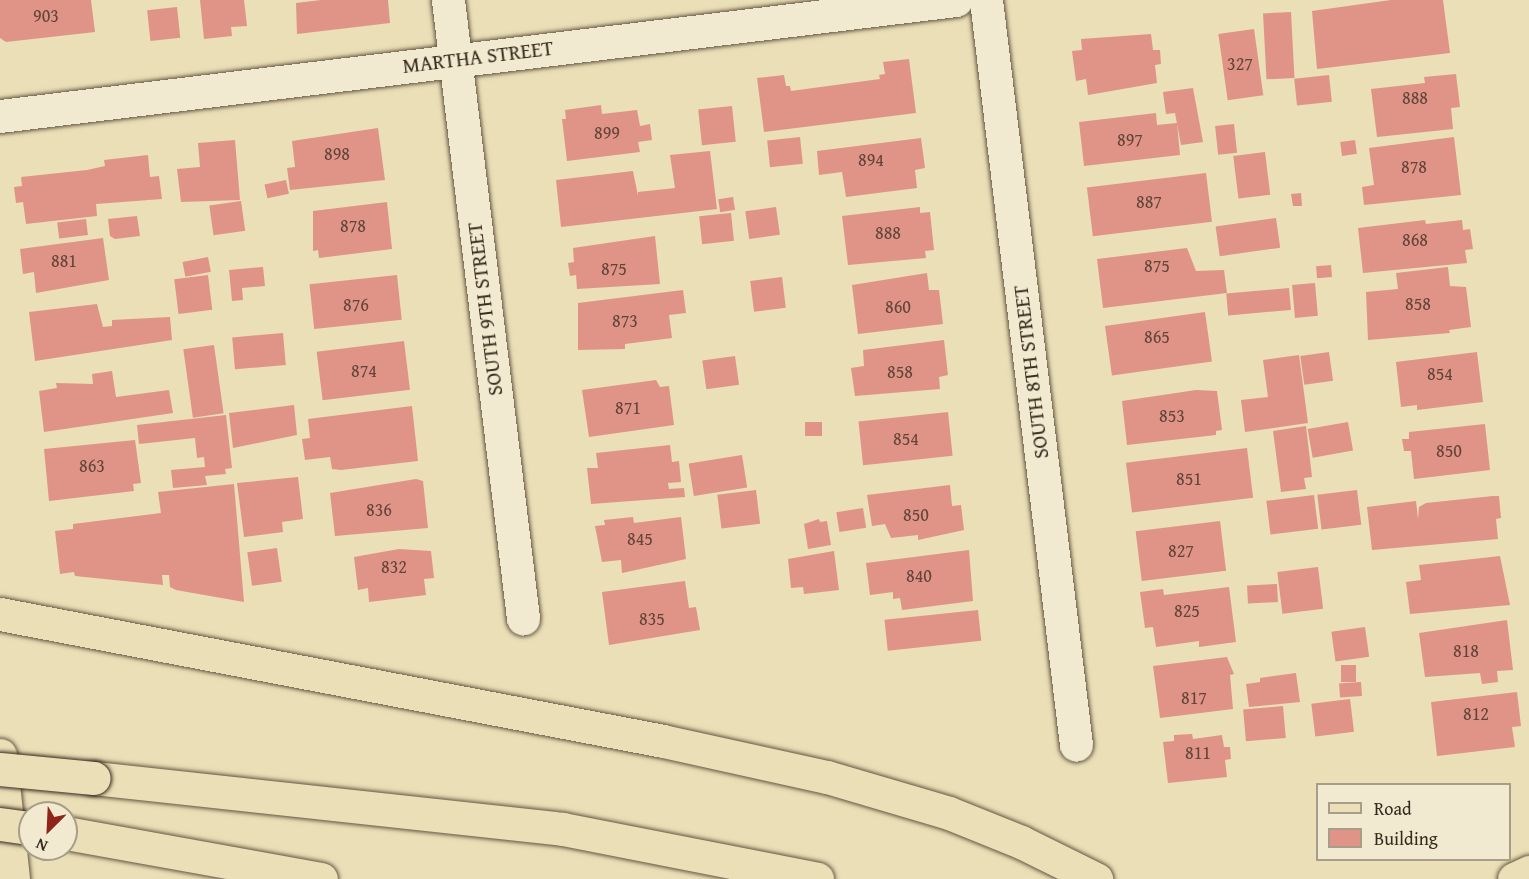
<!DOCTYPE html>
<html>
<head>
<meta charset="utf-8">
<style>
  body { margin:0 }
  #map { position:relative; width:1529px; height:879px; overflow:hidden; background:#eadfb6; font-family:"Gentium Book Plus",serif }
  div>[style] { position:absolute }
  .building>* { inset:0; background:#df9487; transform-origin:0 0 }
  .roads { filter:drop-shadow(0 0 2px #645643) drop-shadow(0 0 2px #645643) }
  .minor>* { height:33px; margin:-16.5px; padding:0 16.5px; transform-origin:16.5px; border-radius:16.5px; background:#f1ead0 }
  .major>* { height:33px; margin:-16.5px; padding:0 16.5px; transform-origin:16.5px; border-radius:16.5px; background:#eadfb6 }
  .highway>* { height:33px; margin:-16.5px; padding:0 16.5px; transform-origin:16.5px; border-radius:16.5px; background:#eadfb6 }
  .bridges { filter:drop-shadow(0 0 2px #38291d) drop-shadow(0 0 2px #38291d) }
  .highway-bridge>* { height:33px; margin:-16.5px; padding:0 16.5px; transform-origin:16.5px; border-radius:16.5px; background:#eadfb6 }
  span { translate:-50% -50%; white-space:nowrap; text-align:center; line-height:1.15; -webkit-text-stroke:4.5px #f1ead0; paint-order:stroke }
  .number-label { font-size:18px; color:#624438 }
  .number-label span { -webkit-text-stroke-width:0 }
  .street-label { font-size:21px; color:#38291d }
  .legend { position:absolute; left:1316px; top:783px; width:195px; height:78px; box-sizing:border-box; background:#f1ead0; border:2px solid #a79d88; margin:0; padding:8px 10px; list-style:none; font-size:18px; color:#38291d }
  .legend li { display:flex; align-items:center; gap:12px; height:30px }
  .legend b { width:30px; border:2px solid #a79d88 }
  .north { position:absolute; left:18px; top:801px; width:60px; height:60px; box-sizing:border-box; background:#f1ead0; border:2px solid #a79d88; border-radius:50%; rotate:204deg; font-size:16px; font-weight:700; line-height:24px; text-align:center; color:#38291d }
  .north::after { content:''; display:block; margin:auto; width:21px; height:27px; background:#8f2418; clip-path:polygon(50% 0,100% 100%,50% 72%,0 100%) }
</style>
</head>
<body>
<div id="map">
  <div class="building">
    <div style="clip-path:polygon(0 0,91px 0,95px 32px,6px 42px,0 38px)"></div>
    <div style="clip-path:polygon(200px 0,244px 0,247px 26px,231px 27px,232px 36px,204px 39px)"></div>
    <div style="clip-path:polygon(321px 0,388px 0,390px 23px,297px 34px,296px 3px)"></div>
    <div style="clip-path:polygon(1391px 0,1443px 0,1450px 53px,1317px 69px,1312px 11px)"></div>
    <div style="left:177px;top:7px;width:31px;height:30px;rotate:84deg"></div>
    <div style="left:1291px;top:12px;width:66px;height:28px;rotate:87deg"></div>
    <div style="left:1254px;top:29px;width:67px;height:36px;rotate:82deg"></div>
    <div style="clip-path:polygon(1151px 34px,1153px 50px,1160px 50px,1161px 64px,1155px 65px,1157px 83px,1088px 95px,1086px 79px,1076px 81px,1072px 51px,1082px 50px,1081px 39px)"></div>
    <div style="clip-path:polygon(909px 59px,916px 113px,764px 132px,757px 78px,784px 75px,786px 86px,790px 86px,791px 91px,880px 79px,879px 75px,885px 74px,883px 62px)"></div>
    <div style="clip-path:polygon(1456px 74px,1460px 107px,1451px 108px,1453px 129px,1377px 137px,1371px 89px,1425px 83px,1424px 77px)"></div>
    <div style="left:1329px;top:75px;width:27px;height:35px;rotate:84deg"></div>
    <div style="clip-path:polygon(1193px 88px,1203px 142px,1181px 145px,1175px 113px,1166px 114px,1163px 92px)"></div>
    <div style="clip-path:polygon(601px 105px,602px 114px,637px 110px,640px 126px,650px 124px,652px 140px,638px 142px,640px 152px,567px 161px,562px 119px,566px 119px,565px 110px)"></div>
    <div style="left:732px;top:106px;width:36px;height:34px;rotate:84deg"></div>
    <div style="clip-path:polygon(1156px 113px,1157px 125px,1177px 123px,1180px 155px,1084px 166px,1079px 122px)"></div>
    <div style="left:1234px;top:124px;width:29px;height:19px;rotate:84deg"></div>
    <div style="clip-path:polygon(378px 128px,385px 180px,290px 190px,287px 168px,295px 167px,292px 141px)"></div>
    <div style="left:800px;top:137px;width:27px;height:33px;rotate:84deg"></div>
    <div style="clip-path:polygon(1454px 137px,1461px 195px,1364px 205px,1362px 187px,1374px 185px,1369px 148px)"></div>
    <div style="clip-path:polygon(921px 138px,925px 168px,915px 170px,917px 188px,846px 197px,842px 172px,819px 175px,817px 151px)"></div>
    <div style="clip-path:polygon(235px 140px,240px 200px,181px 202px,177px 169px,200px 167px,198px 143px)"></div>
    <div style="left:1355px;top:140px;width:14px;height:15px;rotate:82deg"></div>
    <div style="clip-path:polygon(710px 151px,717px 209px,561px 227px,556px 180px,633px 171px,638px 196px,638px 192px,675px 188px,670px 155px)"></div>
    <div style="left:1265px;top:152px;width:43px;height:32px;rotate:83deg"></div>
    <div style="clip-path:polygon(148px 155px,150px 177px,159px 176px,162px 199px,96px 204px,97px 216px,26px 224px,23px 202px,16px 203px,14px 187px,22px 186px,21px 177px,87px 170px,105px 166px,104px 160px)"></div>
    <div style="left:1206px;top:173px;width:49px;height:120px;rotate:83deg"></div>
    <div style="left:286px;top:180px;width:14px;height:22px;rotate:78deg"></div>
    <div style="clip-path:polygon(1301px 193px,1302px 206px,1293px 206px,1291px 194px)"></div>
    <div style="left:733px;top:197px;width:13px;height:15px;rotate:81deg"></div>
    <div style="left:241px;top:201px;width:30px;height:32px;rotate:82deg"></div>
    <div style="clip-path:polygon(387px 202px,392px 249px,319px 258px,318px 250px,313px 251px,313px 211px)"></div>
    <div style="left:776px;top:207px;width:28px;height:31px;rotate:82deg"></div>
    <div style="clip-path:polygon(920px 207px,920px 213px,930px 212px,934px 250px,925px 251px,926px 258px,848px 265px,842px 216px)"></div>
    <div style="left:731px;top:213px;width:28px;height:32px;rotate:84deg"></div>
    <div style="clip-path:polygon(137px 216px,140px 236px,115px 239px,110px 236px,108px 219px)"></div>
    <div style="left:1276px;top:218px;width:30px;height:61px;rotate:82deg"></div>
    <div style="left:86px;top:219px;width:16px;height:29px;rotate:83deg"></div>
    <div style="clip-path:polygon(1425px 220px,1426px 224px,1462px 220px,1463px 230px,1470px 229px,1473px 249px,1465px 250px,1467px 263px,1363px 273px,1358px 228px)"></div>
    <div style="clip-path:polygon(655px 236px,660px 284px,577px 289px,576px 275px,570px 276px,568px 263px,574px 262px,573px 248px)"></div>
    <div style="clip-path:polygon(103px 238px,109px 280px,36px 293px,34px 272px,23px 274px,20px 249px)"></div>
    <div style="clip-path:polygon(1187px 248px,1196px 271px,1224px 270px,1227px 293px,1103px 308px,1097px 259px)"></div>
    <div style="left:208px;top:257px;width:15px;height:26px;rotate:79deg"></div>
    <div style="left:1331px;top:265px;width:12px;height:15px;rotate:85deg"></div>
    <div style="clip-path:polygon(263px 267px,265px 286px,242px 288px,243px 300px,232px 301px,229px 270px)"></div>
    <div style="clip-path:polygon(1448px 267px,1450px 286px,1466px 287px,1471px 327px,1449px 330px,1450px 333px,1368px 340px,1366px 292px,1398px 289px,1396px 273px)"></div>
    <div style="clip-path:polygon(927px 273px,929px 290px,939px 290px,943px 324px,858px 334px,852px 285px)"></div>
    <div style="left:208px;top:275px;width:35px;height:34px;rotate:83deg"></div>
    <div style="left:397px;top:275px;width:45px;height:88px;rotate:84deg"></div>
    <div style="left:782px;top:277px;width:31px;height:32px;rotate:83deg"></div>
    <div style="left:1315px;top:283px;width:33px;height:23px;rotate:85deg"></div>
    <div style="left:1289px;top:288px;width:22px;height:63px;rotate:85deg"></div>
    <div style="clip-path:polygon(683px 290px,686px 313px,669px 315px,672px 338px,625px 344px,625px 349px,578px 350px,578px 303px)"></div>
    <div style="clip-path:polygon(97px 304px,103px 327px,112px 326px,112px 320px,170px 317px,172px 340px,35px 361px,29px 312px)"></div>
    <div style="left:1205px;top:312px;width:50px;height:101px;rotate:82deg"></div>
    <div style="left:283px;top:333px;width:32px;height:51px;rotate:85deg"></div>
    <div style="clip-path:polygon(944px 340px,948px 375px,939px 377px,940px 389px,855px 396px,851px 368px,864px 366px,863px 350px)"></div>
    <div style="left:404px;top:341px;width:49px;height:88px;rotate:83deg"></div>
    <div style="left:214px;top:345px;width:69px;height:31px;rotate:82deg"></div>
    <div style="left:1329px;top:352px;width:29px;height:29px;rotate:82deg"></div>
    <div style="clip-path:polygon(1477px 352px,1483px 402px,1417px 410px,1417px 405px,1401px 407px,1396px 362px)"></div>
    <div style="clip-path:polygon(1299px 355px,1308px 423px,1245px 432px,1241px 400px,1268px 397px,1263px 360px)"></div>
    <div style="left:735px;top:356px;width:29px;height:33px;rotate:82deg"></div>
    <div style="clip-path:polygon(112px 371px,116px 397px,169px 390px,173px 413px,44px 432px,39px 391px,57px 388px,56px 383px,93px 384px,92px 374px)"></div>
    <div style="clip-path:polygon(656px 380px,660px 387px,669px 386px,674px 425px,589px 437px,582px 390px)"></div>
    <div style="clip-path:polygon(1196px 390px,1217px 391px,1222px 430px,1216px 431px,1216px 435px,1127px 445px,1122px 401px)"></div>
    <div style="clip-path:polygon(294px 405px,297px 435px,233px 448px,229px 413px)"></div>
    <div style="clip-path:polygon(412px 406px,418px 461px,341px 470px,332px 469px,330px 457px,305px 460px,302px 439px,310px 438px,308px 419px)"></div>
    <div style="left:948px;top:412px;width:44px;height:90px;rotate:84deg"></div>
    <div style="clip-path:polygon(226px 415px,232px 468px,225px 469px,226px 474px,205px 476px,207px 485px,173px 488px,171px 470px,205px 467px,204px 457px,197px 458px,195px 438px,139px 444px,137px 425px)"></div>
    <div style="left:805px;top:422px;width:17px;height:14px"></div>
    <div style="left:1348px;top:422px;width:29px;height:41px;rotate:80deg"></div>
    <div style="clip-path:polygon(1485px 424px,1490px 470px,1414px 479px,1411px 451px,1404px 451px,1402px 439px,1409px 439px,1409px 432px)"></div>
    <div style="clip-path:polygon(1306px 426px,1312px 477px,1304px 478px,1306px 489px,1281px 492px,1273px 431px)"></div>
    <div style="clip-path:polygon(135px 440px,141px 483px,133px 484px,134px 491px,49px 501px,44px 449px)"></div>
    <div style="clip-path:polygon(670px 445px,672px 462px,679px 461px,681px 482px,668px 483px,669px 489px,684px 488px,685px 497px,591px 504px,587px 468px,598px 468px,596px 453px)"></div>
    <div style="left:1247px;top:448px;width:50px;height:122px;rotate:83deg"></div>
    <div style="left:742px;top:455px;width:33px;height:54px;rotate:81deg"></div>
    <div style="clip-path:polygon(298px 477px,303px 519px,282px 522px,283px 532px,244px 537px,237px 483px)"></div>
    <div style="clip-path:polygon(416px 479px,423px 481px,428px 528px,335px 536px,330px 493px)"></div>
    <div style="clip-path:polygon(234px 484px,244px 602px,176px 590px,170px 587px,169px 575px,162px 575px,163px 585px,75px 576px,74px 572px,60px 574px,55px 531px,73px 529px,73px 524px,161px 513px,158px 492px)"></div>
    <div style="clip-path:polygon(950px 485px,952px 506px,961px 505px,964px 530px,918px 540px,918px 535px,891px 538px,885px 524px,872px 526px,867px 495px)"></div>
    <div style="left:756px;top:490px;width:34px;height:39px;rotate:83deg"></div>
    <div style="left:1357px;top:490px;width:35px;height:40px;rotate:83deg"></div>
    <div style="left:1314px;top:495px;width:34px;height:48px;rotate:83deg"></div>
    <div style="clip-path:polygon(1493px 496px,1499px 496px,1501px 518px,1496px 519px,1498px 539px,1372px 550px,1367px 507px,1416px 501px,1418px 519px,1419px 507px,1426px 503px)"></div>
    <div style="left:863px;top:508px;width:20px;height:27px;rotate:81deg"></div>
    <div style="clip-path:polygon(633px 517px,634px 523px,681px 517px,686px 559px,622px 573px,621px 560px,602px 562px,595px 526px,605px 525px,604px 520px)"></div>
    <div style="clip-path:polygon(819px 519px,820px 522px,827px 521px,831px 545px,808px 549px,804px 524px)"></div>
    <div style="left:1220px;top:521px;width:50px;height:85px;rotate:83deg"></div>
    <div style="left:277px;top:548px;width:34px;height:30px;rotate:82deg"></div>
    <div style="clip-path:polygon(399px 549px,431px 551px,434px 578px,424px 579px,426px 595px,369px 602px,368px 588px,358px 590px,354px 557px)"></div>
    <div style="clip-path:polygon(969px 550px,973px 601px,902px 610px,900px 598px,893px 599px,893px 592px,870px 595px,866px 563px)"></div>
    <div style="clip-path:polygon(834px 551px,839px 590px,804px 594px,803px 587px,791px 588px,788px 559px)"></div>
    <div style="clip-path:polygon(1500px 556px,1510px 605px,1410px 614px,1406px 582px,1421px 580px,1419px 565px)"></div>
    <div style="left:1318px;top:567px;width:42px;height:41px;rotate:83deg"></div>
    <div style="clip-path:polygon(685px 581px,689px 608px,696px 607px,700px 630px,609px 645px,602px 592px)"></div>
    <div style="left:1277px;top:584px;width:18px;height:30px;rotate:87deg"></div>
    <div style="clip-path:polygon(1229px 587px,1236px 642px,1199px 647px,1199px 641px,1156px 647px,1153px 627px,1145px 628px,1140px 592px,1163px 589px,1164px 595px)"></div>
    <div style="left:978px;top:610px;width:31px;height:94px;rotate:84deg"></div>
    <div style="clip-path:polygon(1507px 620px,1513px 670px,1497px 671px,1498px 682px,1482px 684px,1480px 673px,1425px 677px,1419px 633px)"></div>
    <div style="left:1365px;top:627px;width:30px;height:34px;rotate:82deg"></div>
    <div style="clip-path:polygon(1227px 657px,1234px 674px,1230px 675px,1233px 709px,1160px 718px,1153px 666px)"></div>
    <div style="left:1341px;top:665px;width:15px;height:17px"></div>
    <div style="clip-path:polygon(1296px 673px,1300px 702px,1249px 707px,1246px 684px,1260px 682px,1260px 678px)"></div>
    <div style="left:1361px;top:682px;width:14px;height:22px;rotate:86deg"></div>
    <div style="clip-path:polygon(1517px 692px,1521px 726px,1512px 727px,1515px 747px,1437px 756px,1431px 702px)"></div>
    <div style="left:1350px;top:699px;width:33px;height:39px;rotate:83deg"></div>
    <div style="left:1283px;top:706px;width:32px;height:40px;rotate:85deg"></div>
    <div style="clip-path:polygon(1192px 734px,1193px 739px,1222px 735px,1224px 747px,1230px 747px,1231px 759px,1225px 760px,1227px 777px,1168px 783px,1163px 742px,1174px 741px,1174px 735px)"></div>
  </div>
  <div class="roads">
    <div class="minor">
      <div style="left:448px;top:0;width:623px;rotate:83.08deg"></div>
      <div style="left:986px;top:0;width:750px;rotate:83.11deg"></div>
      <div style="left:0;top:116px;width:963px;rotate:-6.92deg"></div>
    </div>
    <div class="major">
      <div style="left:0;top:755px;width:125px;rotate:84deg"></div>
    </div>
    <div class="highway">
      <div style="left:0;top:614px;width:675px;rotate:10.84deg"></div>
      <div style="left:663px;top:741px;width:168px;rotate:12.4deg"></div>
      <div style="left:827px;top:777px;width:127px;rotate:16.4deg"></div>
      <div style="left:949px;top:813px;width:78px;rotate:21.9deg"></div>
      <div style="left:1021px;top:842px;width:84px;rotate:26.3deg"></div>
      <div style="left:94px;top:778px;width:472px;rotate:6.2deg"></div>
      <div style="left:563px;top:829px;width:259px;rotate:11.1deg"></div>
      <div style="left:66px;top:833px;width:259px;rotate:10.2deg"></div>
      <div style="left:1514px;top:879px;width:17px;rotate:-25deg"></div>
    </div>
  </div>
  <div class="bridges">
    <div class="highway-bridge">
      <div style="left:0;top:769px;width:94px;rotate:5.5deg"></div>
      <div style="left:0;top:824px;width:30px;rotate:8deg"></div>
    </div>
  </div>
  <div class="number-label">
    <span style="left:46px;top:16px">903</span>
    <span style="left:1240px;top:64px">327</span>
    <span style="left:1415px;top:98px">888</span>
    <span style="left:607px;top:133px">899</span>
    <span style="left:1130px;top:140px">897</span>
    <span style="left:337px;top:154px">898</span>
    <span style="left:871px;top:160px">894</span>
    <span style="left:1414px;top:167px">878</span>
    <span style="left:1149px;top:202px">887</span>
    <span style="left:353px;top:226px">878</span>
    <span style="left:888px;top:233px">888</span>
    <span style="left:1415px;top:240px">868</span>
    <span style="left:64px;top:261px">881</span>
    <span style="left:1157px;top:266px">875</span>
    <span style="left:614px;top:269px">875</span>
    <span style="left:1418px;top:304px">858</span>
    <span style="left:356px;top:305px">876</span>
    <span style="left:898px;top:307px">860</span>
    <span style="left:625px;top:321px">873</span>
    <span style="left:1157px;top:337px">865</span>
    <span style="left:364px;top:371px">874</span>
    <span style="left:900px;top:372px">858</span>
    <span style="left:1440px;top:374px">854</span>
    <span style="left:628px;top:408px">871</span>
    <span style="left:1172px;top:416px">853</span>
    <span style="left:906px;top:439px">854</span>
    <span style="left:1449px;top:451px">850</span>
    <span style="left:92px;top:466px">863</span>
    <span style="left:1189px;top:479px">851</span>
    <span style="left:379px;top:510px">836</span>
    <span style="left:916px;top:515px">850</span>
    <span style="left:640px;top:539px">845</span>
    <span style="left:1181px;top:551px">827</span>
    <span style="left:394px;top:567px">832</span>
    <span style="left:919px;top:576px">840</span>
    <span style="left:1187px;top:611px">825</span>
    <span style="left:652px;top:619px">835</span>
    <span style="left:1466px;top:651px">818</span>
    <span style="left:1194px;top:698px">817</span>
    <span style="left:1476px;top:714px">812</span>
    <span style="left:1198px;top:753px">811</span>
  </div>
  <div class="street-label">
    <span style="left:478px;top:57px;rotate:-7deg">MARTHA STREET</span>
    <span style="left:485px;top:309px;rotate:-97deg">SOUTH 9TH STREET</span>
    <span style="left:1031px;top:372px;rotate:-97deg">SOUTH 8TH STREET</span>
  </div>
  <ul class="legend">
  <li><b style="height:8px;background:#eadfb6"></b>Road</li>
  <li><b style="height:16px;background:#df9487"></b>Building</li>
  </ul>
  <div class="north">N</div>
</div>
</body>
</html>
